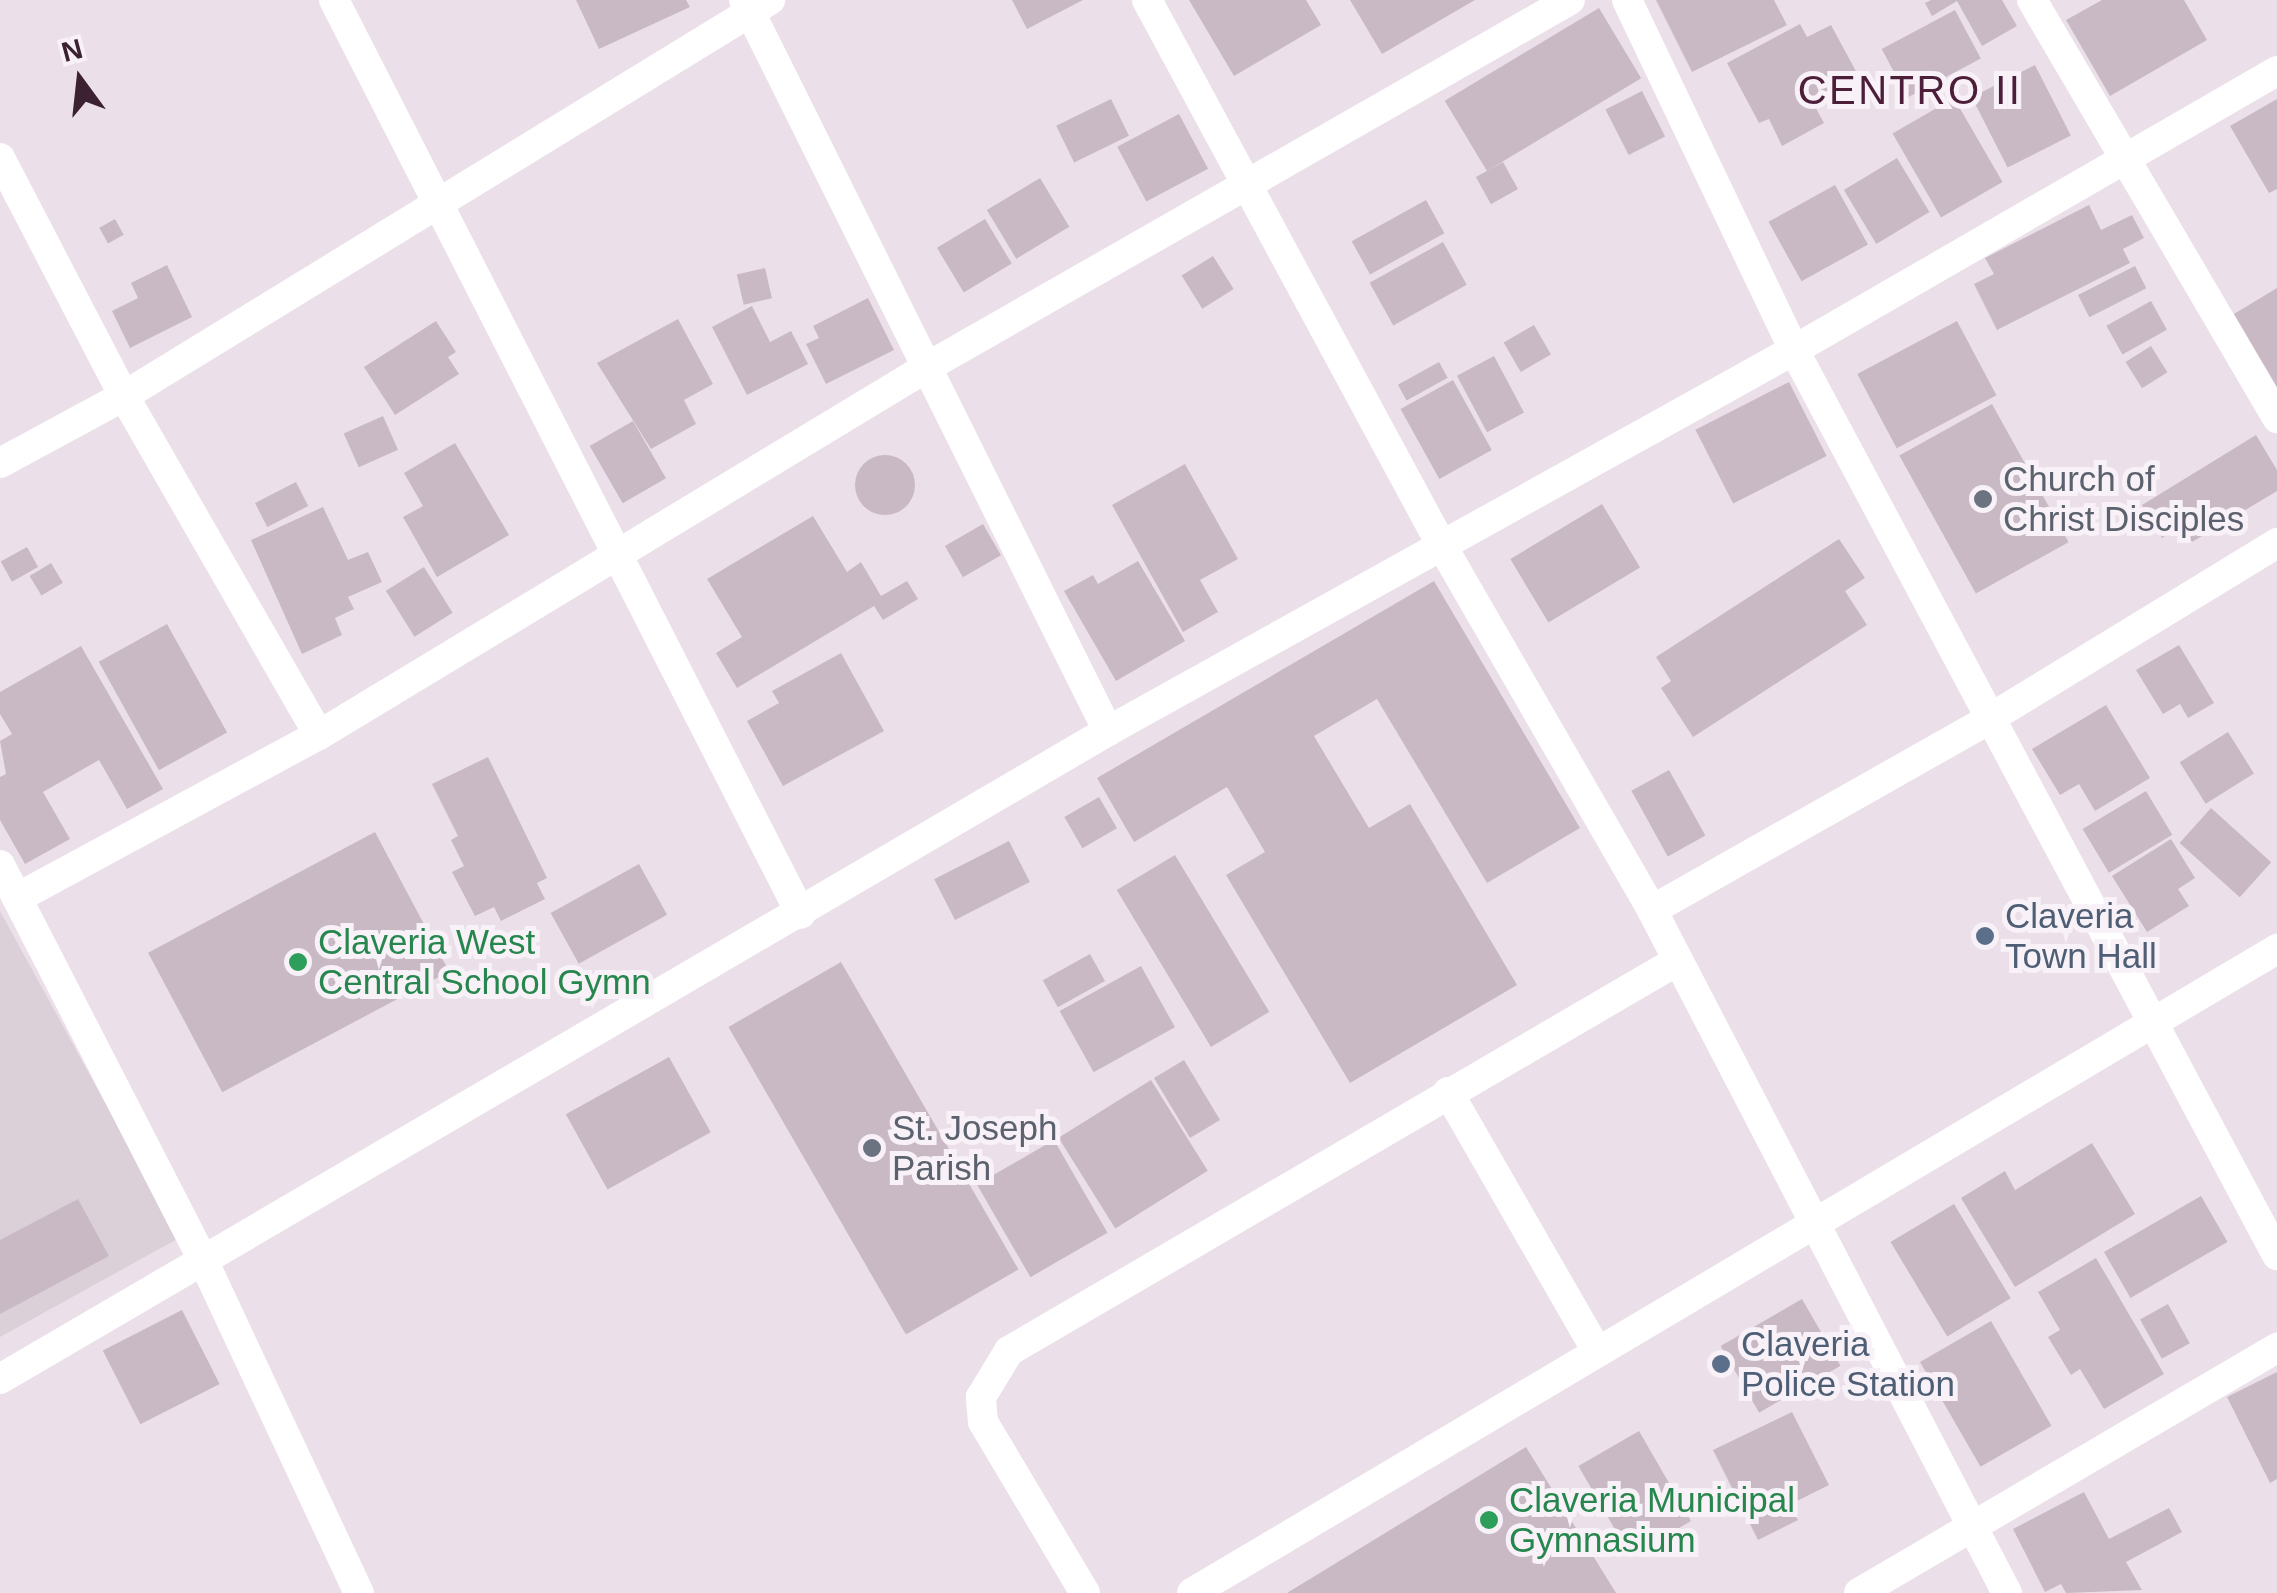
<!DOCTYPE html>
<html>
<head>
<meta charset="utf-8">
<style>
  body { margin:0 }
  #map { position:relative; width:2277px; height:1593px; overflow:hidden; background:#ebe0e9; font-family:Arial,sans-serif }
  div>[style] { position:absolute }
  .built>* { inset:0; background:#dbcfd8 }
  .building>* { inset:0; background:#c9b9c5; transform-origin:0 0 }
  .round { border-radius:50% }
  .minor>* { height:30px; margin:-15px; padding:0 15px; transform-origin:15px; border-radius:15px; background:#fff }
  .dots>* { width:28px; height:28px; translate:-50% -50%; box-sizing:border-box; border:5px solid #f8f1f7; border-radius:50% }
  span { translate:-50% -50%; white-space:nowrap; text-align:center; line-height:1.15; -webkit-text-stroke:10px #f8f1f7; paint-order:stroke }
  .worship-label { font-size:35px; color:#5b616d }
  .left { translate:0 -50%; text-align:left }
  .service-label { font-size:35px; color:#4e5e75 }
  .leisure-label { font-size:35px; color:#27864d }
  .quarter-label { font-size:40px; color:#4d1e39; letter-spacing:2.5px }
  .north { position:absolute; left:30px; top:30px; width:100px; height:100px; -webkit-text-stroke:8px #f8f1f7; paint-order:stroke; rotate:345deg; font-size:28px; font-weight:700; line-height:40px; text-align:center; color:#3b2131 }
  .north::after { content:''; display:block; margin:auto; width:35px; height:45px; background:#3b2131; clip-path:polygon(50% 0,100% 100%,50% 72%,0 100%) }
</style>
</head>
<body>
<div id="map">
  <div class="built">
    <div style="clip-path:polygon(0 911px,179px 1238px,0 1337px)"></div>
  </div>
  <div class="building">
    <div style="clip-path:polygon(576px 0,686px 0,690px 7px,599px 49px)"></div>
    <div style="clip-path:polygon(1012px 0,1083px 0,1027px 29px)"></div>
    <div style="clip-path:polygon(1189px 0,1306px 0,1321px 25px,1234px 76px)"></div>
    <div style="clip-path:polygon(1350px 0,1475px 0,1382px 54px)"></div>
    <div style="clip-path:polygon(1656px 0,1774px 0,1787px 25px,1692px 72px)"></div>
    <div style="clip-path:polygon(1931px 0,2002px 0,2017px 26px,1982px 46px,1957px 1px,1932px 16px,1925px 3px)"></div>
    <div style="clip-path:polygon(2102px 0,2184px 0,2207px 40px,2110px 96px,2066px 20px)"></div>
    <div style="left:1599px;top:8px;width:82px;height:180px;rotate:59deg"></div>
    <div style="left:1955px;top:10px;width:55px;height:83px;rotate:62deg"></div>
    <div style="clip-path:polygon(1800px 24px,1807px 37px,1831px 25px,1858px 75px,1811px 99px,1824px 123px,1782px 146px,1769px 119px,1759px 123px,1727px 63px)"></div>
    <div style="left:2035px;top:65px;width:79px;height:71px;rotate:63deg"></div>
    <div style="left:1642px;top:91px;width:51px;height:41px;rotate:63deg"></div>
    <div style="left:1954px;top:98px;width:97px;height:71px;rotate:60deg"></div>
    <div style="left:1111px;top:99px;width:41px;height:61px;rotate:64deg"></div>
    <div style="clip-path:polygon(2277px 99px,2277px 189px,2269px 193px,2230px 126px)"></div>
    <div style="left:1179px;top:114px;width:62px;height:70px;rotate:62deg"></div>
    <div style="left:1897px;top:158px;width:63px;height:62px;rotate:59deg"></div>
    <div style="left:1503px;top:162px;width:31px;height:31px;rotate:61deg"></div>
    <div style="left:1040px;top:178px;width:57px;height:62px;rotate:59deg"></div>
    <div style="left:1835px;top:185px;width:68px;height:76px;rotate:61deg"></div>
    <div style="left:1426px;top:200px;width:38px;height:85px;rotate:61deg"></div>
    <div style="clip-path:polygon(2089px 205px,2101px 230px,2132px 215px,2144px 238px,2123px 249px,2130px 263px,1997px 330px,1974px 284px,1994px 274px,1985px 258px)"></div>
    <div style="left:115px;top:219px;width:18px;height:18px;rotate:61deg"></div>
    <div style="left:985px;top:219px;width:52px;height:56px;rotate:59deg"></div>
    <div style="left:1443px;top:242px;width:49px;height:84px;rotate:61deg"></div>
    <div style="left:1213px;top:256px;width:39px;height:37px;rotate:58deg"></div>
    <div style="clip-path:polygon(167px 265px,192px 317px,130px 348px,112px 311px,138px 298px,131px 283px)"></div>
    <div style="left:2135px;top:266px;width:25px;height:64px;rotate:63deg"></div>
    <div style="left:765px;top:268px;width:31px;height:29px;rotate:77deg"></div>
    <div style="clip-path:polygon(2277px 288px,2277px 387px,2234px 314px)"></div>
    <div style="clip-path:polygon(868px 298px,894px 350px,826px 384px,806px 344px,819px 338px,813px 326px)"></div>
    <div style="left:2151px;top:301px;width:33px;height:51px;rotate:61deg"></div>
    <div style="clip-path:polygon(752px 306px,770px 342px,791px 331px,808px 364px,747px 395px,712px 327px)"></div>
    <div style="clip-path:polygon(678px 319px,713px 384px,684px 400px,696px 424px,651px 449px,597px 363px)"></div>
    <div style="clip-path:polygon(436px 321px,456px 352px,448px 357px,459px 374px,395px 415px,364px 367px)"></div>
    <div style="left:1957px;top:321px;width:84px;height:113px;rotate:62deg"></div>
    <div style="left:1534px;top:325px;width:34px;height:35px;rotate:60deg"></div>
    <div style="left:2151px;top:346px;width:31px;height:30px;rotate:58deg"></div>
    <div style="left:1494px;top:356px;width:64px;height:42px;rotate:62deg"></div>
    <div style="left:1439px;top:362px;width:18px;height:47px;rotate:61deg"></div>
    <div style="left:1453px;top:380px;width:80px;height:60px;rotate:61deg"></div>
    <div style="left:1789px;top:382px;width:83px;height:105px;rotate:63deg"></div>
    <div style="left:1992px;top:404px;width:158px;height:106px;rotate:61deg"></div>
    <div style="left:383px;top:416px;width:37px;height:43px;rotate:66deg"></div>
    <div style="left:633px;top:421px;width:66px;height:50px;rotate:60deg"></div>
    <div style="clip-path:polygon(2256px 435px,2277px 470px,2277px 491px,2192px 542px,2182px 525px,2162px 538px,2142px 505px)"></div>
    <div style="clip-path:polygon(455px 443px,509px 535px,437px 577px,403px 517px,423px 506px,404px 473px)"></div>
    <div class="round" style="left:855px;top:455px;width:60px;height:60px"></div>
    <div style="clip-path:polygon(1185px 464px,1238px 559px,1200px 580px,1218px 612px,1183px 632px,1112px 505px)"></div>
    <div style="left:296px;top:482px;width:27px;height:46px;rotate:63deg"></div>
    <div style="left:1602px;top:504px;width:74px;height:107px;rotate:59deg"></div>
    <div style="clip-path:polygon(323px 507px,348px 560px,368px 552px,382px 582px,348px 597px,354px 609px,335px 618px,342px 635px,302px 654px,251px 540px)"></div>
    <div style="clip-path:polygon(813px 516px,847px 572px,861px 562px,881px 596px,907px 581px,918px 599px,883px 620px,874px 606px,737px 688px,716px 653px,742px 637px,707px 579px)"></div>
    <div style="left:983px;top:524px;width:36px;height:44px;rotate:60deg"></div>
    <div style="clip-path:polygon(1839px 539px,1865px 578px,1845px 591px,1867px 625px,1693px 737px,1661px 688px,1671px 681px,1656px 657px)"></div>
    <div style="left:27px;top:547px;width:23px;height:30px;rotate:61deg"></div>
    <div style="clip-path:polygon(1138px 561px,1185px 641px,1116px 681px,1064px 591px,1093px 575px,1098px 584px)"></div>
    <div style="left:51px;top:563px;width:23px;height:25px;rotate:59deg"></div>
    <div style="left:424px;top:567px;width:54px;height:45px;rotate:58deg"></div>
    <div style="clip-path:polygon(1434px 581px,1580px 828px,1487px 883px,1377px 699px,1314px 736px,1369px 828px,1410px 804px,1517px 985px,1350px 1083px,1226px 875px,1265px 852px,1227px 787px,1134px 842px,1097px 778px)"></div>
    <div style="left:167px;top:624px;width:124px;height:78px;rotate:61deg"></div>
    <div style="clip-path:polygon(2179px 645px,2214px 703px,2188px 718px,2180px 704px,2163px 714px,2136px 670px)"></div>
    <div style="clip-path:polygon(81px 646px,163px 789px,127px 809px,99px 760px,43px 792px,70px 839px,25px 864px,0 820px,0 777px,6px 774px,0 741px,12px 734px,0 714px,0 692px)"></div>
    <div style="clip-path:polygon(841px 653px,884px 731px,783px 786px,747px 721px,779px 703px,772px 691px)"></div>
    <div style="clip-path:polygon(2106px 705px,2150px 778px,2095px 811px,2079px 784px,2060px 795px,2032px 749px)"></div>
    <div style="left:2228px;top:732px;width:49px;height:57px;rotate:58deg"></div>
    <div style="clip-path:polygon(488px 757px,547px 878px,537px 883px,545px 899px,501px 921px,494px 907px,475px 916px,452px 872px,464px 866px,451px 840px,458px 836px,432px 784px)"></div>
    <div style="left:1669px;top:770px;width:75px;height:43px;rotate:61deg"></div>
    <div style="left:2146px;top:791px;width:51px;height:74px;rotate:59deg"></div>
    <div style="left:1099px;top:797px;width:36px;height:40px;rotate:60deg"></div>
    <div style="left:2211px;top:808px;width:81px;height:47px;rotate:42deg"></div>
    <div style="left:375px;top:832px;width:158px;height:257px;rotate:62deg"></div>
    <div style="clip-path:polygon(2171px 839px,2195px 878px,2178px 889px,2189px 906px,2147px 932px,2112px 876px)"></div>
    <div style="left:1009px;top:841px;width:46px;height:84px;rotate:63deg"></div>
    <div style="left:1175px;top:855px;width:183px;height:68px;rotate:59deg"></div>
    <div style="left:639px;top:864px;width:58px;height:101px;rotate:61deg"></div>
    <div style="left:1090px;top:954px;width:31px;height:54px;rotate:61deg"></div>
    <div style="left:841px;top:962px;width:355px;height:130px;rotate:60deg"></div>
    <div style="left:1141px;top:966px;width:70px;height:93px;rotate:61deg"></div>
    <div style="left:669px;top:1057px;width:86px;height:118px;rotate:61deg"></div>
    <div style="left:1184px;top:1060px;width:70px;height:35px;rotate:59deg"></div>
    <div style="left:1151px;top:1080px;width:107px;height:109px;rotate:58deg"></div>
    <div style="left:1054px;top:1140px;width:107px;height:89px;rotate:60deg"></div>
    <div style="clip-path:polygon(2092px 1143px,2135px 1214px,2015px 1287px,1961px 1198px,2005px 1171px,2015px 1190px)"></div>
    <div style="left:2201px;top:1196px;width:53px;height:112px;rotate:60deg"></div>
    <div style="clip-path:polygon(78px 1199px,109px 1256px,0 1314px,0 1240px)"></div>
    <div style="left:1954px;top:1204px;width:110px;height:74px;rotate:59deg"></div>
    <div style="clip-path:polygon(2096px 1258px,2164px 1374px,2104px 1409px,2080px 1369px,2071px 1375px,2048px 1337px,2060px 1330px,2038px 1292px)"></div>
    <div style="left:1802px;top:1299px;width:77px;height:94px;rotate:60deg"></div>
    <div style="left:2168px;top:1304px;width:45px;height:32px;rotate:61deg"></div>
    <div style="left:182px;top:1310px;width:83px;height:89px;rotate:63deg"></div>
    <div style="left:1991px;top:1321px;width:121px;height:82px;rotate:60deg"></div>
    <div style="clip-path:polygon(2277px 1372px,2277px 1479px,2270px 1483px,2227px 1397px)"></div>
    <div style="clip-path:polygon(1792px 1412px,1829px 1485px,1789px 1505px,1798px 1520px,1758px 1540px,1713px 1450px)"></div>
    <div style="left:1639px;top:1431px;width:104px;height:70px;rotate:60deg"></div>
    <div style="clip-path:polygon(1526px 1447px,1616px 1593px,1287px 1593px)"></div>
    <div style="clip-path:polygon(2084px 1492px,2109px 1539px,2169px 1508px,2182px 1532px,2126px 1562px,2142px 1590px,2066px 1593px,2061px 1584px,2045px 1592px,2013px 1529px)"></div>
  </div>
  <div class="minor">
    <div style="left:334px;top:0;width:1026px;rotate:62.94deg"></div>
    <div style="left:744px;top:0;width:817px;rotate:63.53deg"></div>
    <div style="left:1147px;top:0;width:621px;rotate:61.62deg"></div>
    <div style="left:1442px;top:546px;width:420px;rotate:60deg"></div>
    <div style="left:1652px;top:910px;width:770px;rotate:62.54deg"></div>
    <div style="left:1627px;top:0;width:388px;rotate:64.5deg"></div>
    <div style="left:1794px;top:350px;width:1026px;rotate:61.91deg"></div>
    <div style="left:2032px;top:0;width:485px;rotate:59.6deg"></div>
    <div style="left:0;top:158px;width:268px;rotate:62.5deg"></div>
    <div style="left:124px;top:396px;width:391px;rotate:60.1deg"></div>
    <div style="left:0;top:463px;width:141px;rotate:-28.4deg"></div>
    <div style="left:124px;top:396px;width:758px;rotate:-31.51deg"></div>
    <div style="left:0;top:865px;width:442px;rotate:62.8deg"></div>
    <div style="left:202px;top:1258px;width:370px;rotate:64.9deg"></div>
    <div style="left:17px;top:898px;width:343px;rotate:-28.4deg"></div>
    <div style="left:319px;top:735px;width:713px;rotate:-31.17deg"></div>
    <div style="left:929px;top:366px;width:738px;rotate:-29.73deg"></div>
    <div style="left:1652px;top:910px;width:387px;rotate:-29.5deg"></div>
    <div style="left:1989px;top:719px;width:338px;rotate:-31.4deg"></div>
    <div style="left:1448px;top:1092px;width:299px;rotate:60.1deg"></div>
    <div style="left:0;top:1379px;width:1284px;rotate:-30.32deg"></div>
    <div style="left:1108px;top:731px;width:785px;rotate:-29.05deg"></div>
    <div style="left:1794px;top:350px;width:558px;rotate:-30.01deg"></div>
    <div style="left:1085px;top:1593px;width:199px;rotate:-120.8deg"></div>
    <div style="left:983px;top:1422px;width:25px;rotate:-95deg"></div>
    <div style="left:981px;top:1397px;width:54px;rotate:-58.7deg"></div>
    <div style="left:1009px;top:1351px;width:774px;rotate:-30.28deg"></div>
    <div style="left:1192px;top:1593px;width:1262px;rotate:-30.69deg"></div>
    <div style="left:1859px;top:1593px;width:485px;rotate:-30.4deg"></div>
  </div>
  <div class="dots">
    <div style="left:1983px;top:499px;background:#6b7280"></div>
    <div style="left:1985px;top:936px;background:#5c6f8a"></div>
    <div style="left:298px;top:962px;background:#2e9e5b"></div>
    <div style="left:872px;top:1148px;background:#6b7280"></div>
    <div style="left:1721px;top:1364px;background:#5c6f8a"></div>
    <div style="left:1489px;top:1520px;background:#2e9e5b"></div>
  </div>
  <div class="worship-label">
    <span class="left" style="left:2003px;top:499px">Church of<br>Christ Disciples</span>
    <span class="left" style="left:892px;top:1148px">St. Joseph<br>Parish</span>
  </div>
  <div class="service-label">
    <span class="left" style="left:2005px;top:936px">Claveria<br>Town Hall</span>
    <span class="left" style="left:1741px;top:1364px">Claveria<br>Police Station</span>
  </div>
  <div class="leisure-label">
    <span class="left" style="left:318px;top:962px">Claveria West<br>Central School Gymn</span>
    <span class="left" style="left:1509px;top:1520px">Claveria Municipal<br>Gymnasium</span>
  </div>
  <div class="quarter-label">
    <span style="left:1910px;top:90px">CENTRO II</span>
  </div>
  <div class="north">N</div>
</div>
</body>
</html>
